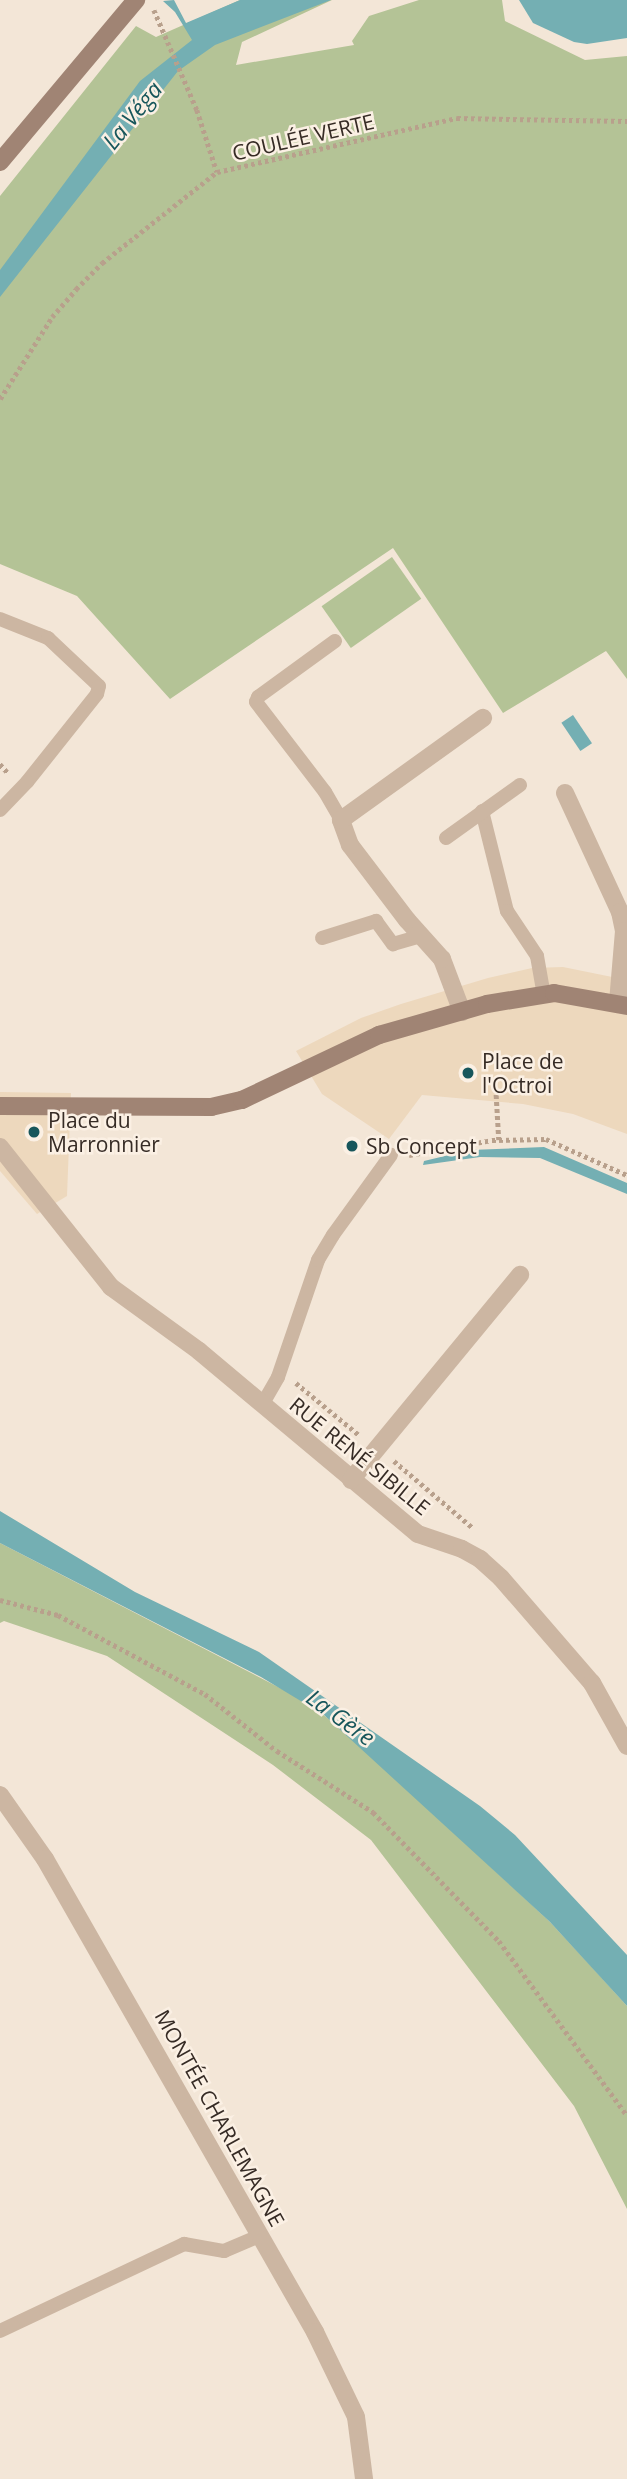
<!DOCTYPE html>
<html>
<head>
<meta charset="utf-8">
<style>
  body { margin:0 }
  #map { position:relative; width:627px; height:2479px; overflow:hidden; background:#f3e6d7; font-family:"Open Sans",sans-serif }
  div>[style] { position:absolute }
  .green>* { inset:0; background:#b4c396; transform-origin:0 0 }
  .plaza>* { inset:0; background:#edd8bd }
  .water>* { inset:0; background:#74afb3; transform-origin:0 0 }
  .path>* { height:4.5px; margin-top:-2.25px; transform-origin:0; background:repeating-linear-gradient(90deg,#b8a08c 0 3.5px,transparent 0 7px) }
  .service>* { height:14px; margin:-7px; padding:0 7px; transform-origin:7px; border-radius:7px; background:#ccb6a2 }
  .minor>* { height:18px; margin:-9px; padding:0 9px; transform-origin:9px; border-radius:9px; background:#ccb6a2 }
  .tertiary>* { height:18px; margin:-9px; padding:0 9px; transform-origin:9px; border-radius:9px; background:#ccb6a2 }
  .secondary>* { height:18px; margin:-9px; padding:0 9px; transform-origin:9px; border-radius:9px; background:#a08474 }
  .dots>* { width:19px; height:19px; translate:-50% -50%; box-sizing:border-box; border:4px solid #fbf0e4; border-radius:50% }
  span { translate:-50% -50%; white-space:nowrap; text-align:center; line-height:1.15; -webkit-text-stroke:5px #fbf0e4; paint-order:stroke }
  .street-label { font-size:21px; color:#362b25 }
  .poi-label { font-size:21px; color:#362b25 }
  .left { translate:0 -50%; text-align:left }
  .water-label { font-size:23px; color:#17565b; font-style:italic }
</style>
</head>
<body>
<div id="map">
  <div class="green">
    <div style="clip-path:polygon(240px 0,332px 0,242px 42px,236px 65px,354px 45px,352px 41px,369px 16px,419px 0,502px 0,505px 21px,585px 60px,627px 56px,627px 679px,606px 651px,503px 713px,393px 548px,170px 699px,77px 596px,0 564px,0 196px,136px 26px,156px 37px)"></div>
    <div style="left:392px;top:557px;width:51px;height:86px;rotate:55deg"></div>
    <div style="clip-path:polygon(0 1543px,307px 1702px,354px 1739px,550px 1922px,589px 1964px,627px 2006px,627px 2209px,574px 2106px,371px 1840px,273px 1765px,107px 1656px,4px 1621px,0 1623px)"></div>
  </div>
  <div class="plaza">
    <div style="clip-path:polygon(563px 967px,627px 980px,627px 1134px,573px 1114px,523px 1104px,422px 1095px,389px 1139px,322px 1094px,296px 1051px,361px 1018px,401px 1004px,488px 978px,532px 968px)"></div>
    <div style="clip-path:polygon(0 1092px,71px 1093px,67px 1196px,37px 1214px,0 1171px)"></div>
  </div>
  <div class="water">
    <div style="clip-path:polygon(174px 0,186px 23px,240px 0,331px 0,215px 45px,178px 71px,0 297px,0 270px,140px 81px,192px 40px,175px 12px,163px 1px)"></div>
    <div style="clip-path:polygon(519px 0,627px 0,627px 38px,587px 44px,574px 42px,533px 23px)"></div>
    <div style="left:573px;top:715px;width:34px;height:14px;rotate:56deg"></div>
    <div style="clip-path:polygon(544px 1147px,627px 1183px,627px 1194px,540px 1158px,480px 1157px,423px 1165px,424px 1161px,470px 1150px)"></div>
    <div style="clip-path:polygon(0 1511px,135px 1592px,259px 1652px,480px 1806px,515px 1835px,627px 1955px,627px 2006px,550px 1922px,324px 1715px,261px 1677px,0 1543px)"></div>
  </div>
  <div class="path">
    <div style="left:154px;top:10px;width:109px;rotate:66.7deg"></div>
    <div style="left:197px;top:110px;width:65px;rotate:72.1deg"></div>
    <div style="left:0;top:399px;width:97px;rotate:-57.6deg"></div>
    <div style="left:52px;top:317px;width:37px;rotate:-49deg"></div>
    <div style="left:76px;top:289px;width:37px;rotate:-45deg"></div>
    <div style="left:102px;top:263px;width:147px;rotate:-38.4deg"></div>
    <div style="left:217px;top:172px;width:246px;rotate:-12.7deg"></div>
    <div style="left:457px;top:118px;width:170px;rotate:1deg"></div>
    <div style="left:0;top:764px;width:13px;rotate:48deg"></div>
    <div style="left:496px;top:1088px;width:52px;rotate:86.7deg"></div>
    <div style="left:409px;top:1155px;width:84px;rotate:-10.2deg"></div>
    <div style="left:492px;top:1140px;width:54px;rotate:-1.1deg"></div>
    <div style="left:546px;top:1139px;width:89px;rotate:24deg"></div>
    <div style="left:296px;top:1383px;width:82px;rotate:39.5deg"></div>
    <div style="left:394px;top:1461px;width:104px;rotate:40.3deg"></div>
    <div style="left:0;top:1600px;width:60px;rotate:14.5deg"></div>
    <div style="left:58px;top:1615px;width:167px;rotate:28.3deg"></div>
    <div style="left:205px;top:1694px;width:92px;rotate:38.4deg"></div>
    <div style="left:277px;top:1751px;width:114px;rotate:32.4deg"></div>
    <div style="left:373px;top:1812px;width:180px;rotate:45.7deg"></div>
    <div style="left:499px;top:1941px;width:216px;rotate:53.7deg"></div>
  </div>
  <div class="service">
    <div style="left:0;top:619px;width:52px;rotate:21.6deg"></div>
    <div style="left:48px;top:638px;width:70px;rotate:43.3deg"></div>
    <div style="left:99px;top:686px;width:8px;rotate:104deg"></div>
    <div style="left:97px;top:694px;width:112px;rotate:128.5deg"></div>
    <div style="left:27px;top:782px;width:39px;rotate:134deg"></div>
    <div style="left:335px;top:641px;width:95px;rotate:144deg"></div>
    <div style="left:258px;top:697px;width:5px;rotate:112deg"></div>
    <div style="left:256px;top:702px;width:113px;rotate:52.5deg"></div>
    <div style="left:325px;top:792px;width:32px;rotate:60deg"></div>
    <div style="left:482px;top:811px;width:103px;rotate:76deg"></div>
    <div style="left:507px;top:911px;width:54px;rotate:56.3deg"></div>
    <div style="left:537px;top:956px;width:39px;rotate:80deg"></div>
    <div style="left:446px;top:838px;width:91px;rotate:-35.6deg"></div>
    <div style="left:322px;top:938px;width:57px;rotate:-17.5deg"></div>
    <div style="left:376px;top:921px;width:29px;rotate:54deg"></div>
    <div style="left:393px;top:944px;width:29px;rotate:-16deg"></div>
    <div style="left:262px;top:1405px;width:32px;rotate:-60deg"></div>
    <div style="left:278px;top:1377px;width:124px;rotate:-71.1deg"></div>
    <div style="left:318px;top:1260px;width:29px;rotate:-59deg"></div>
    <div style="left:333px;top:1235px;width:99px;rotate:-54.1deg"></div>
    <div style="left:0;top:2331px;width:204px;rotate:-25.3deg"></div>
    <div style="left:184px;top:2244px;width:41px;rotate:9.9deg"></div>
    <div style="left:224px;top:2251px;width:39px;rotate:-23deg"></div>
  </div>
  <div class="minor">
    <div style="left:565px;top:793px;width:131px;rotate:65.2deg"></div>
    <div style="left:620px;top:912px;width:19px;rotate:78deg"></div>
    <div style="left:624px;top:931px;width:71px;rotate:94.8deg"></div>
    <div style="left:462px;top:1012px;width:57px;rotate:-110.7deg"></div>
    <div style="left:442px;top:959px;width:52px;rotate:-131.9deg"></div>
    <div style="left:407px;top:920px;width:94px;rotate:-127.2deg"></div>
    <div style="left:350px;top:845px;width:27px;rotate:-110deg"></div>
    <div style="left:341px;top:820px;width:175px;rotate:-35.7deg"></div>
    <div style="left:0;top:1147px;width:179px;rotate:51.6deg"></div>
    <div style="left:111px;top:1287px;width:109px;rotate:36deg"></div>
    <div style="left:199px;top:1351px;width:285px;rotate:39.9deg"></div>
    <div style="left:418px;top:1534px;width:46px;rotate:18.8deg"></div>
    <div style="left:462px;top:1549px;width:21px;rotate:29deg"></div>
    <div style="left:480px;top:1559px;width:28px;rotate:42deg"></div>
    <div style="left:501px;top:1578px;width:139px;rotate:49.1deg"></div>
    <div style="left:592px;top:1683px;width:72px;rotate:60.9deg"></div>
    <div style="left:351px;top:1480px;width:266px;rotate:-50.5deg"></div>
  </div>
  <div class="tertiary">
    <div style="left:0;top:1795px;width:78px;rotate:54.9deg"></div>
    <div style="left:45px;top:1859px;width:545px;rotate:60.28deg"></div>
    <div style="left:315px;top:2332px;width:94px;rotate:64.2deg"></div>
    <div style="left:356px;top:2417px;width:63px;rotate:82.6deg"></div>
  </div>
  <div class="secondary">
    <div style="left:0;top:162px;width:212px;rotate:-50deg"></div>
    <div style="left:0;top:1106px;width:211px;rotate:0.3deg"></div>
    <div style="left:211px;top:1107px;width:32px;rotate:-13deg"></div>
    <div style="left:242px;top:1100px;width:152px;rotate:-25.4deg"></div>
    <div style="left:379px;top:1035px;width:112px;rotate:-16deg"></div>
    <div style="left:487px;top:1004px;width:68px;rotate:-9.3deg"></div>
    <div style="left:554px;top:993px;width:74px;rotate:10.1deg"></div>
  </div>
  <div class="dots">
    <div style="left:468px;top:1073px;background:#17565b"></div>
    <div style="left:34px;top:1132px;background:#17565b"></div>
    <div style="left:352px;top:1146px;background:#17565b"></div>
  </div>
  <div class="street-label">
    <span style="left:303px;top:137px;rotate:-13deg">COULÉE VERTE</span>
    <span style="left:360px;top:1456px;rotate:39deg">RUE RENÉ SIBILLE</span>
    <span style="left:220px;top:2118px;rotate:61deg">MONTÉE CHARLEMAGNE</span>
  </div>
  <div class="poi-label">
    <span class="left" style="left:482px;top:1073px">Place de<br>l'Octroi</span>
    <span class="left" style="left:48px;top:1132px">Place du<br>Marronnier</span>
    <span class="left" style="left:366px;top:1146px">Sb Concept</span>
  </div>
  <div class="water-label">
    <span style="left:132px;top:115px;rotate:-51deg">La Véga</span>
    <span style="left:341px;top:1717px;rotate:36deg">La Gère</span>
  </div>
</div>
</body>
</html>
